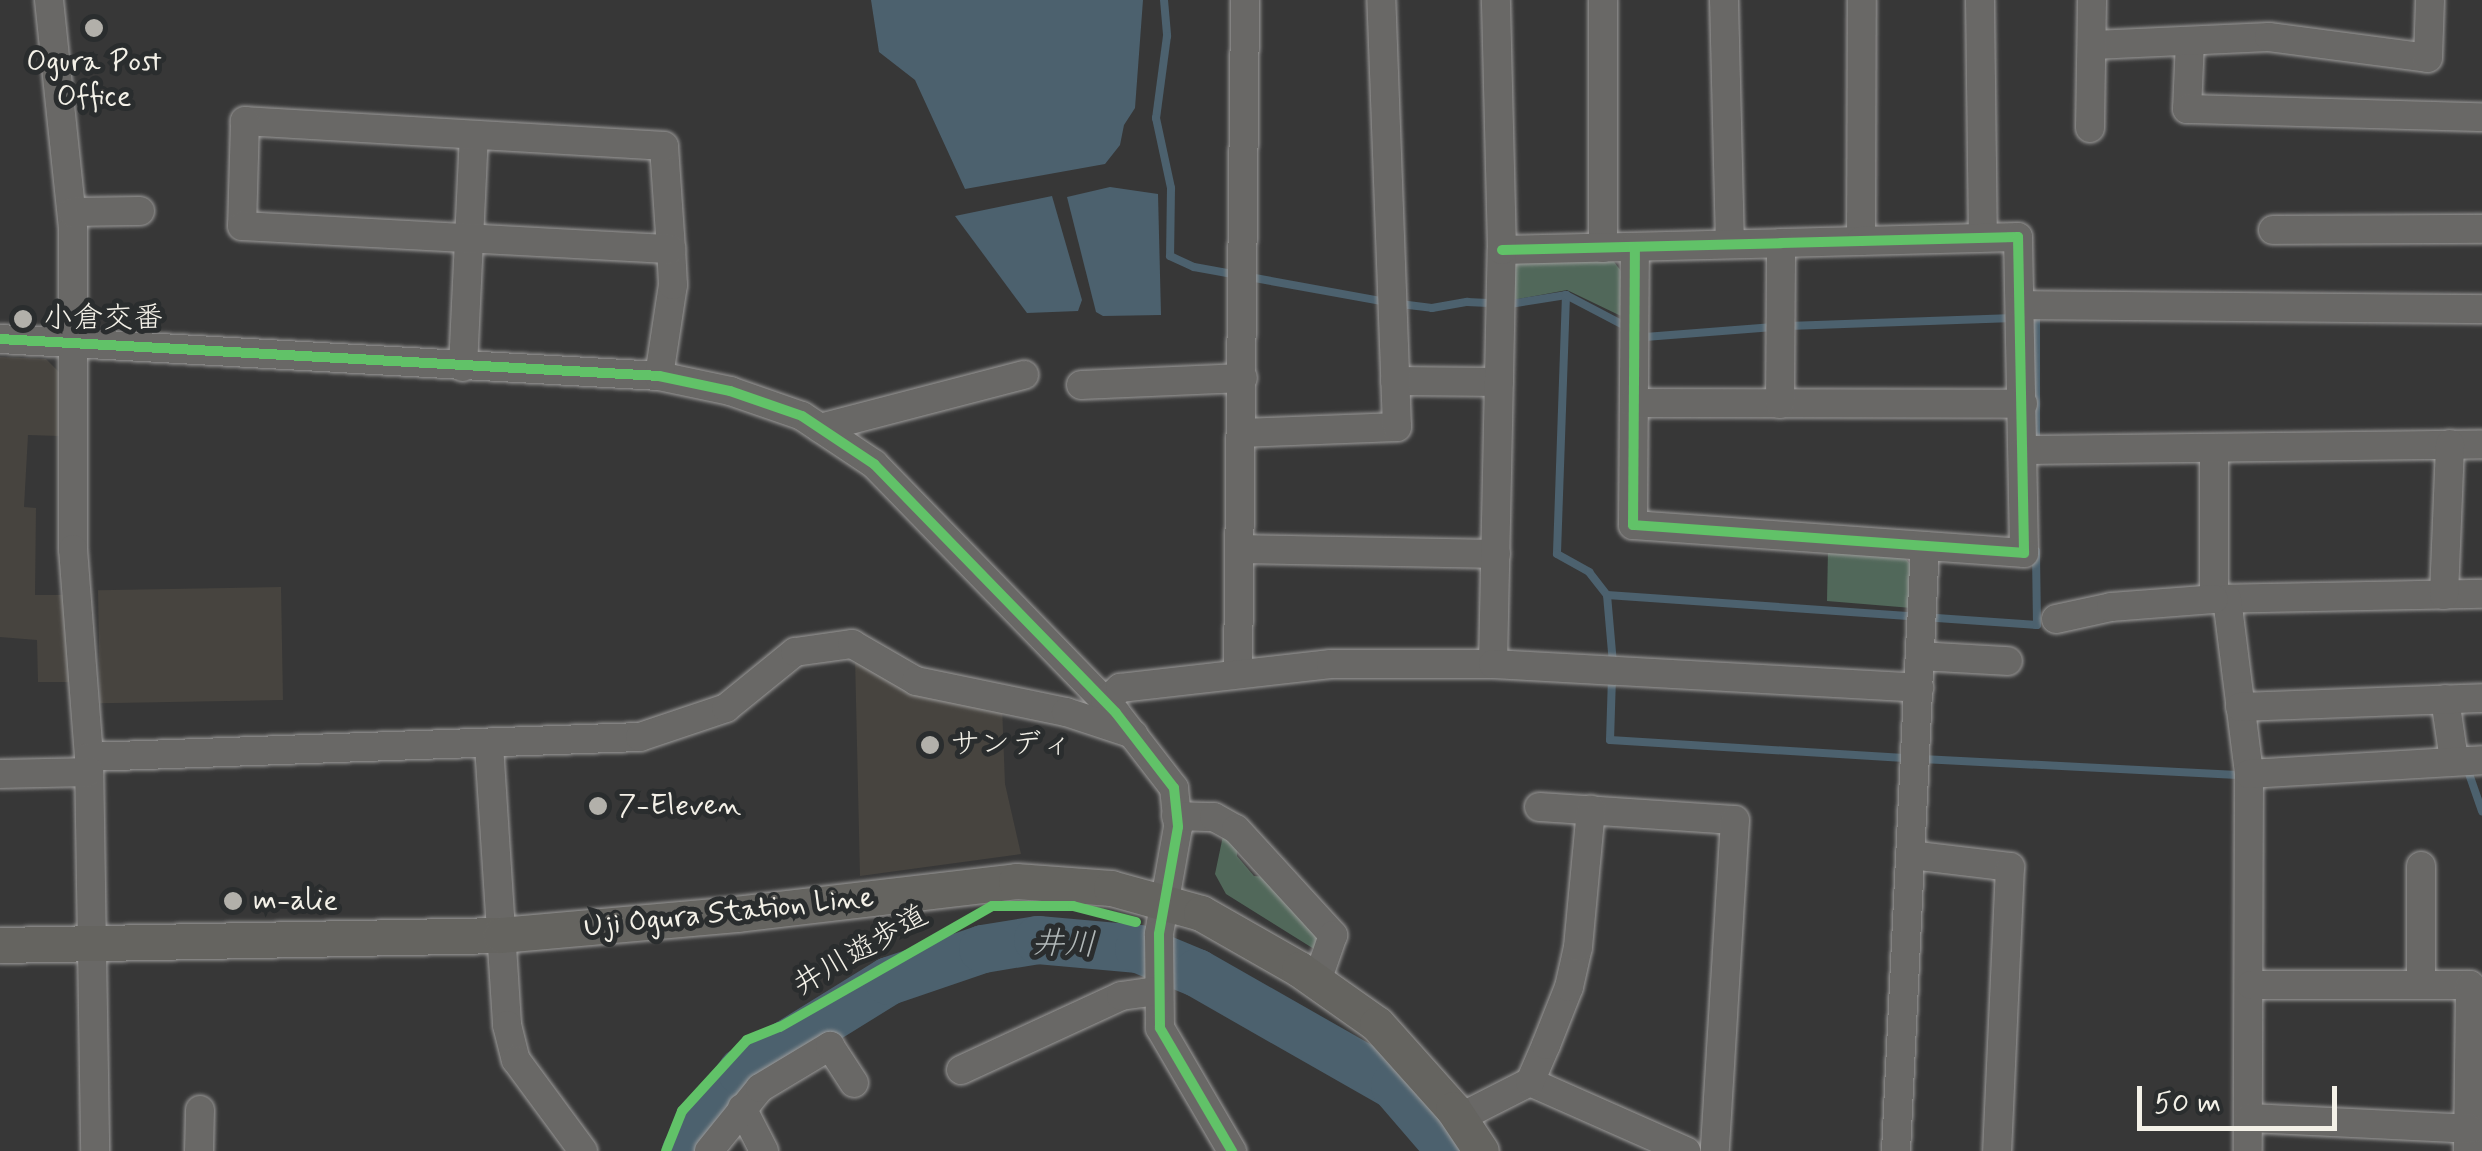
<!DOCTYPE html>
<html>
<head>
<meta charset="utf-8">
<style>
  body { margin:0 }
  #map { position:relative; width:2482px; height:1151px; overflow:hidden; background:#373737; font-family:Mynerve,"Klee One",sans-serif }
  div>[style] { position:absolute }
  .built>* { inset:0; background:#47443f; transform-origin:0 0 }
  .green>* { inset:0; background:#51685a }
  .water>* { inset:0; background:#4c616e }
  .stream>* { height:8px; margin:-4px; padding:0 4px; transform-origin:4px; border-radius:4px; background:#4c616e }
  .river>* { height:48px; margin:-24px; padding:0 24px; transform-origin:24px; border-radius:24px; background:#4c616e }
  .roads { filter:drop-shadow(0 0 2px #9d9c9b) drop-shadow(0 0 2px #9d9c9b) }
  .minor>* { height:28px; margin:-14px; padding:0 14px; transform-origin:14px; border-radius:14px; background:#696866 }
  .major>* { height:35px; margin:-17.5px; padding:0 17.5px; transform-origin:17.5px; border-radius:17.5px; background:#656460 }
  .cycleway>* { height:10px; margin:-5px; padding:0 5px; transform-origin:5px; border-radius:5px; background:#61c268 }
  .dots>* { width:28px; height:28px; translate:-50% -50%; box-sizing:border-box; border:5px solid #2a2d2e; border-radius:50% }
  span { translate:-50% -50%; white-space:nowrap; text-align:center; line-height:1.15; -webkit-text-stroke:10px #2a2d2e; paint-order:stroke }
  .poi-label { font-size:30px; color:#f4f1e8 }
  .left { translate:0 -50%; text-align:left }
  .street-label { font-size:30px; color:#f4f1e8 }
  .water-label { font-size:32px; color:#b2b9b9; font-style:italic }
  .scale { position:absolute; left:2137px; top:1086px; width:200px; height:45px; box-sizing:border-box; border:5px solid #f4f1e8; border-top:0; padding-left:12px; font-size:30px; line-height:35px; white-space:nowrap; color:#f4f1e8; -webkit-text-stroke:8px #2a2d2e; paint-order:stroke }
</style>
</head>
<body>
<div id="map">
  <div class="built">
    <div style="clip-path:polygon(0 357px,46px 359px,62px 375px,59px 436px,28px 435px,24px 507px,36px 508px,35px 595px,66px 595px,75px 682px,38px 682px,37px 640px,0 637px)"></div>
    <div style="left:281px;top:587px;width:113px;height:183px;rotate:89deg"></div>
    <div style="clip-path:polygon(855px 657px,1002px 705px,1005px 784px,1021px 854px,860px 876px)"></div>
  </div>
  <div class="green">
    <div style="clip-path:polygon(1612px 259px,1621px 271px,1621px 316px,1567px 290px,1513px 300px,1513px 267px,1522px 260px)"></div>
    <div style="clip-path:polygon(1828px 549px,1901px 553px,1912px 566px,1912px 608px,1827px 601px)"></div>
    <div style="clip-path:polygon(1224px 831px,1238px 842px,1237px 856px,1254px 876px,1268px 877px,1318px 935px,1314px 949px,1226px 894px,1215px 874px)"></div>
  </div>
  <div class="water">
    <div style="clip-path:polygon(871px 0,1143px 0,1135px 108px,1124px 125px,1120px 145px,1105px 164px,965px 189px,915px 80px,879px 52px)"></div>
    <div style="clip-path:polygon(1110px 187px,1158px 194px,1161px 315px,1103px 316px,1096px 312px,1067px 197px)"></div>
    <div style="clip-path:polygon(1052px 196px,1082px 300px,1078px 311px,1027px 313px,955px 216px)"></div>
  </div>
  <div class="stream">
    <div style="left:1164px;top:0;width:36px;rotate:85deg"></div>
    <div style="left:1167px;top:36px;width:83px;rotate:97.6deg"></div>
    <div style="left:1156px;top:118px;width:72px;rotate:77.9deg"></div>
    <div style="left:1171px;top:188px;width:68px;rotate:90.8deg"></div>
    <div style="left:1170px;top:256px;width:26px;rotate:25deg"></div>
    <div style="left:1194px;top:267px;width:195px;rotate:10.3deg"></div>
    <div style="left:1566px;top:295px;width:259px;rotate:92deg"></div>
    <div style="left:1557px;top:554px;width:37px;rotate:29deg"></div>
    <div style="left:1589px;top:572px;width:29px;rotate:52deg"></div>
    <div style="left:1607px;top:595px;width:68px;rotate:85deg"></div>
    <div style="left:1400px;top:304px;width:32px;rotate:7deg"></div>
    <div style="left:1432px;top:308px;width:36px;rotate:-10deg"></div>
    <div style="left:1467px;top:302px;width:43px;rotate:2.7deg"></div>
    <div style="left:1510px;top:304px;width:57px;rotate:-9.1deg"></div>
    <div style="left:1566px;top:295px;width:69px;rotate:27.7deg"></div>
    <div style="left:2036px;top:319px;width:123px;rotate:90deg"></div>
    <div style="left:1788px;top:326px;width:226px;rotate:-2deg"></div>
    <div style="left:1639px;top:334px;width:7px;rotate:27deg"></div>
    <div style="left:1645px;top:337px;width:129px;rotate:-4.4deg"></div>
    <div style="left:1607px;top:595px;width:431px;rotate:4deg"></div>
    <div style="left:2037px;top:625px;width:74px;rotate:-90.8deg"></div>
    <div style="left:1612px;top:677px;width:63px;rotate:91.8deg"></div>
    <div style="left:1610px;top:740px;width:299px;rotate:3.5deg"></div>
    <div style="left:1922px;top:759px;width:321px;rotate:2.9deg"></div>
    <div style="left:2467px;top:768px;width:46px;rotate:70.8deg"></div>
  </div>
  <div class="river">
    <div style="left:686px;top:1151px;width:97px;rotate:-54.7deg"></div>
    <div style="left:742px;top:1072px;width:173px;rotate:-31.8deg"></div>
    <div style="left:889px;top:981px;width:99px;rotate:-18.8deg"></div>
    <div style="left:983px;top:949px;width:56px;rotate:-9.3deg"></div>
    <div style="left:1038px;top:940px;width:101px;rotate:5.1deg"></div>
    <div style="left:1139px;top:949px;width:63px;rotate:22.5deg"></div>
    <div style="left:1197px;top:973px;width:228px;rotate:29.7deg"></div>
    <div style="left:1395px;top:1086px;width:86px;rotate:49.3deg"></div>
  </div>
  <div class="roads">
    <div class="minor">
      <div style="left:49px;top:0;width:230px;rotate:84deg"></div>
      <div style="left:73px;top:229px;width:320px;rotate:90deg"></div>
      <div style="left:73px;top:549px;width:209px;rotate:85.6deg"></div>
      <div style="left:89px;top:757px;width:394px;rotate:89.1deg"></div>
      <div style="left:1724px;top:0;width:244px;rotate:88.6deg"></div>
      <div style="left:1980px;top:0;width:237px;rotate:89.3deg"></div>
      <div style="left:2190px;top:41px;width:68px;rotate:92.5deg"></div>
      <div style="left:2187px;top:109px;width:295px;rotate:1.6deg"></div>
      <div style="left:2094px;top:45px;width:175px;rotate:-2.6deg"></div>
      <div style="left:2269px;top:37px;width:160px;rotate:7.5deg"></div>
      <div style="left:2428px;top:58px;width:58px;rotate:-88deg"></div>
      <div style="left:2090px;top:128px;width:128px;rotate:-89.1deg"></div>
      <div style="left:72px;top:212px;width:68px;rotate:-0.8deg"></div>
      <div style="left:2273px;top:230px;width:209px;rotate:-0.3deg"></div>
      <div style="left:1861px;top:241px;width:241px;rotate:-89.8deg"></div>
      <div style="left:1603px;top:248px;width:248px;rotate:-90deg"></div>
      <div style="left:1502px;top:250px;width:279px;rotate:-1.4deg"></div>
      <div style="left:1781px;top:243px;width:80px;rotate:-1.4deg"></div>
      <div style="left:1861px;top:241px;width:157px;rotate:-1.5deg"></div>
      <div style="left:2018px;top:237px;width:316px;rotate:88.9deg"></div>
      <div style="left:2024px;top:553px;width:392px;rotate:-175.9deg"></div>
      <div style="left:1633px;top:525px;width:278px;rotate:-89.6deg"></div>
      <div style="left:2022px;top:305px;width:460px;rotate:0.5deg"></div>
      <div style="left:0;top:339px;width:660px;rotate:3.21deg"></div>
      <div style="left:659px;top:376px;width:73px;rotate:11.9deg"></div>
      <div style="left:730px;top:391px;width:76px;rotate:19.1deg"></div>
      <div style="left:802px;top:416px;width:87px;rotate:33.7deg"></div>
      <div style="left:874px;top:464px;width:347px;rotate:45.8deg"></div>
      <div style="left:1116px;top:713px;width:95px;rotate:52.3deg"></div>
      <div style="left:1174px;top:788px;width:39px;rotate:84deg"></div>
      <div style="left:1178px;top:827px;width:109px;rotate:100.1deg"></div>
      <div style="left:1159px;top:934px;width:94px;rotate:89.4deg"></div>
      <div style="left:1160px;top:1028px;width:143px;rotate:59.7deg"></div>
      <div style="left:463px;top:367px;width:232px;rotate:-87.3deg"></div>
      <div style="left:659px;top:376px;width:92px;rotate:-81.3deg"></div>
      <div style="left:673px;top:285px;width:36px;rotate:-93deg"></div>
      <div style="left:671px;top:249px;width:103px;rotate:-93.9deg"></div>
      <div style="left:664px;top:146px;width:420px;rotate:-176.6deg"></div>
      <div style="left:245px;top:121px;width:105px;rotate:91.6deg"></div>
      <div style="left:242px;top:226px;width:430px;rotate:3.1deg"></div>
      <div style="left:1395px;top:381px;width:104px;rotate:0.6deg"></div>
      <div style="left:1081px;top:385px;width:162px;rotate:-2.5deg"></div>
      <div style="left:1634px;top:403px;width:389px;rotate:0.1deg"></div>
      <div style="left:1780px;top:404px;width:161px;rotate:-89.6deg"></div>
      <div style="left:820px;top:428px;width:211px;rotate:-14.6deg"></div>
      <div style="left:1242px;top:433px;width:155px;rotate:-2.2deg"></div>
      <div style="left:1397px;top:427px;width:427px;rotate:-92.1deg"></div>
      <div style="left:2214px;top:448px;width:151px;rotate:90deg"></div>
      <div style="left:2214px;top:599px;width:268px;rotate:-1.1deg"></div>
      <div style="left:2023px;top:450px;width:459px;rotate:-0.7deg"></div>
      <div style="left:1240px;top:549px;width:256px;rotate:1.1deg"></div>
      <div style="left:2444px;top:595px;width:151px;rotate:-87.7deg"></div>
      <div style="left:2227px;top:599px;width:176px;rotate:82.8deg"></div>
      <div style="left:2249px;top:774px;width:377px;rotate:90.2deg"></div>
      <div style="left:2056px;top:619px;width:56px;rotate:-12.3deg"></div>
      <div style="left:2111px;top:607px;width:103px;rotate:-4.4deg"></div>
      <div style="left:1920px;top:656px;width:88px;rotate:3.3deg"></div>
      <div style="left:1493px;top:664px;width:414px;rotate:-88.8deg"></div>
      <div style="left:1502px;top:250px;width:250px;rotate:-91.4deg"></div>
      <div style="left:1238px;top:674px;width:674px;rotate:-89.4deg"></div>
      <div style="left:2445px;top:699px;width:62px;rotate:81.6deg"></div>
      <div style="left:1105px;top:702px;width:21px;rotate:-43deg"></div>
      <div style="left:1120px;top:688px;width:212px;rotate:-6.5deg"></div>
      <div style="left:1331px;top:664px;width:162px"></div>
      <div style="left:1493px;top:664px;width:427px;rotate:3.2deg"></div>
      <div style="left:2240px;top:707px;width:242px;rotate:-2.1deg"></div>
      <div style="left:489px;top:745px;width:281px;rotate:86.3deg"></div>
      <div style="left:507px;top:1025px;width:36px;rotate:76deg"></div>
      <div style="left:516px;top:1060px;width:113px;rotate:53.6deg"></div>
      <div style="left:89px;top:757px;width:551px;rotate:-2.08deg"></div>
      <div style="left:640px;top:737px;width:91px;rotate:-18.6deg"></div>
      <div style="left:726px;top:708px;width:89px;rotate:-39.1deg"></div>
      <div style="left:795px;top:652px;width:58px;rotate:-8deg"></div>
      <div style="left:852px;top:644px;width:74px;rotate:30deg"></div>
      <div style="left:916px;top:681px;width:153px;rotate:11.7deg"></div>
      <div style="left:1066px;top:712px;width:71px;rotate:18.2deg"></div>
      <div style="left:0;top:774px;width:89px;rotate:-1.3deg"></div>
      <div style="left:2249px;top:774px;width:233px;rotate:-3.4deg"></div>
      <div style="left:1539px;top:807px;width:196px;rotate:3.8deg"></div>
      <div style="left:1735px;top:820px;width:332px;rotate:93.5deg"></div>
      <div style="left:1176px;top:816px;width:38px;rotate:2deg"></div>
      <div style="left:1214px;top:817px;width:25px;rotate:29deg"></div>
      <div style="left:1236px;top:829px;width:144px;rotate:47.5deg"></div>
      <div style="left:1333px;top:935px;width:49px;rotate:109.2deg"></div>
      <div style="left:1911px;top:855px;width:100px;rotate:6.9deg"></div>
      <div style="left:2010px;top:867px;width:284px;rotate:92.6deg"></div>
      <div style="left:2421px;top:866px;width:119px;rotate:90deg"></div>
      <div style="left:2251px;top:985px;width:219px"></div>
      <div style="left:2470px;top:985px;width:166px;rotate:90.7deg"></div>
      <div style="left:961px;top:1070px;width:176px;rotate:-24.8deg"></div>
      <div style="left:1121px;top:996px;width:37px;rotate:-8deg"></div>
      <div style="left:1530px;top:1082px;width:171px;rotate:23.9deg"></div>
      <div style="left:742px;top:1108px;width:48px;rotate:62.9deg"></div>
      <div style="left:1459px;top:1118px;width:80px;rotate:-26.9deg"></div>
      <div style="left:1530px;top:1082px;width:40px;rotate:-66.6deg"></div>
      <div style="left:1546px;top:1045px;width:62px;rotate:-68.4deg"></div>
      <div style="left:1569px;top:987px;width:41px;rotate:-77.3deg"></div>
      <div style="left:1578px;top:947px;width:138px;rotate:-84.6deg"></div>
      <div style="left:2249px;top:1118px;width:221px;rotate:2.8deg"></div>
      <div style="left:199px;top:1151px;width:41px;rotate:-88.6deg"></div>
      <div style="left:709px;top:1151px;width:81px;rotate:-51deg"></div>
      <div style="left:760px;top:1088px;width:82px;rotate:-31deg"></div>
      <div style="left:830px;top:1046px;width:44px;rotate:57deg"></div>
      <div style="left:1896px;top:1151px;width:606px;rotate:-87.26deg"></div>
    </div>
    <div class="major">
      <div style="left:0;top:945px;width:501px;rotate:-1.14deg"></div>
      <div style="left:501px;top:935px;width:236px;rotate:-5.1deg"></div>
      <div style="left:736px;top:914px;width:282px;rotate:-6.7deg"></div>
      <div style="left:1016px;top:881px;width:95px;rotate:4.2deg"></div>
      <div style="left:1111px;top:888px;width:93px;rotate:15.5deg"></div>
      <div style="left:1201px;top:913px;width:113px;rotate:29.7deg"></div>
      <div style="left:1299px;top:969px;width:95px;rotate:35.2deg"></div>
      <div style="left:1377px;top:1024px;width:114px;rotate:48.2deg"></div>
      <div style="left:1453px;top:1109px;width:50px;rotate:56.3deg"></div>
    </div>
  </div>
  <div class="cycleway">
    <div style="left:1502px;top:250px;width:279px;rotate:-1.4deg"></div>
    <div style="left:1781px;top:243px;width:80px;rotate:-1.4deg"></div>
    <div style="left:1861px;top:241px;width:157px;rotate:-1.5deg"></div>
    <div style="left:2018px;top:237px;width:316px;rotate:88.9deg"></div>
    <div style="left:2024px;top:553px;width:392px;rotate:-175.9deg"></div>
    <div style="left:1633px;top:525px;width:278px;rotate:-89.6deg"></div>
    <div style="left:0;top:339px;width:660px;rotate:3.21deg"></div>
    <div style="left:659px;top:376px;width:73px;rotate:11.9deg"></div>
    <div style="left:730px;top:391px;width:76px;rotate:19.1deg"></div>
    <div style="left:802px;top:416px;width:87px;rotate:33.7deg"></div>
    <div style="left:874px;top:464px;width:347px;rotate:45.8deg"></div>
    <div style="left:1116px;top:713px;width:95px;rotate:52.3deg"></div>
    <div style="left:1174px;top:788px;width:39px;rotate:84deg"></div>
    <div style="left:1178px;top:827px;width:109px;rotate:100.1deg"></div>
    <div style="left:1159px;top:934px;width:94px;rotate:89.4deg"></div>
    <div style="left:1160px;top:1028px;width:143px;rotate:59.7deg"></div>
    <div style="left:666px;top:1151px;width:43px;rotate:-68.2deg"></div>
    <div style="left:682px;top:1111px;width:96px;rotate:-47.5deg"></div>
    <div style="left:747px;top:1040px;width:35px;rotate:-22deg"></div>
    <div style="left:780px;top:1027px;width:244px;rotate:-29.7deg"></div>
    <div style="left:992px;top:906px;width:81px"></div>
    <div style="left:1073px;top:906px;width:65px;rotate:14.3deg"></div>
  </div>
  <div class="dots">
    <div style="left:94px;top:28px;background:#b2b0aa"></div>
    <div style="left:23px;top:319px;background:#b2b0aa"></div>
    <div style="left:930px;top:745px;background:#b2b0aa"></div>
    <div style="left:598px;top:806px;background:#b2b0aa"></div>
    <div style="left:233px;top:901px;background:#b2b0aa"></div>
  </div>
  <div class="poi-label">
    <span style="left:94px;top:79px">Ogura Post<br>Office</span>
    <span class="left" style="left:43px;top:319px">小倉交番</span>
    <span class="left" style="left:950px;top:745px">サンディ</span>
    <span class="left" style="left:618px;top:806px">7-Eleven</span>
    <span class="left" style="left:253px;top:901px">m-alie</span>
  </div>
  <div class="street-label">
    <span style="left:729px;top:913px;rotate:-6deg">Uji Ogura Station Line</span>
    <span style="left:861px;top:951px;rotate:-30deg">井川遊歩道</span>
  </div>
  <div class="water-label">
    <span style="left:1064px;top:945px;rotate:2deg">井川</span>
  </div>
  <div class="scale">50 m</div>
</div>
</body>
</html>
